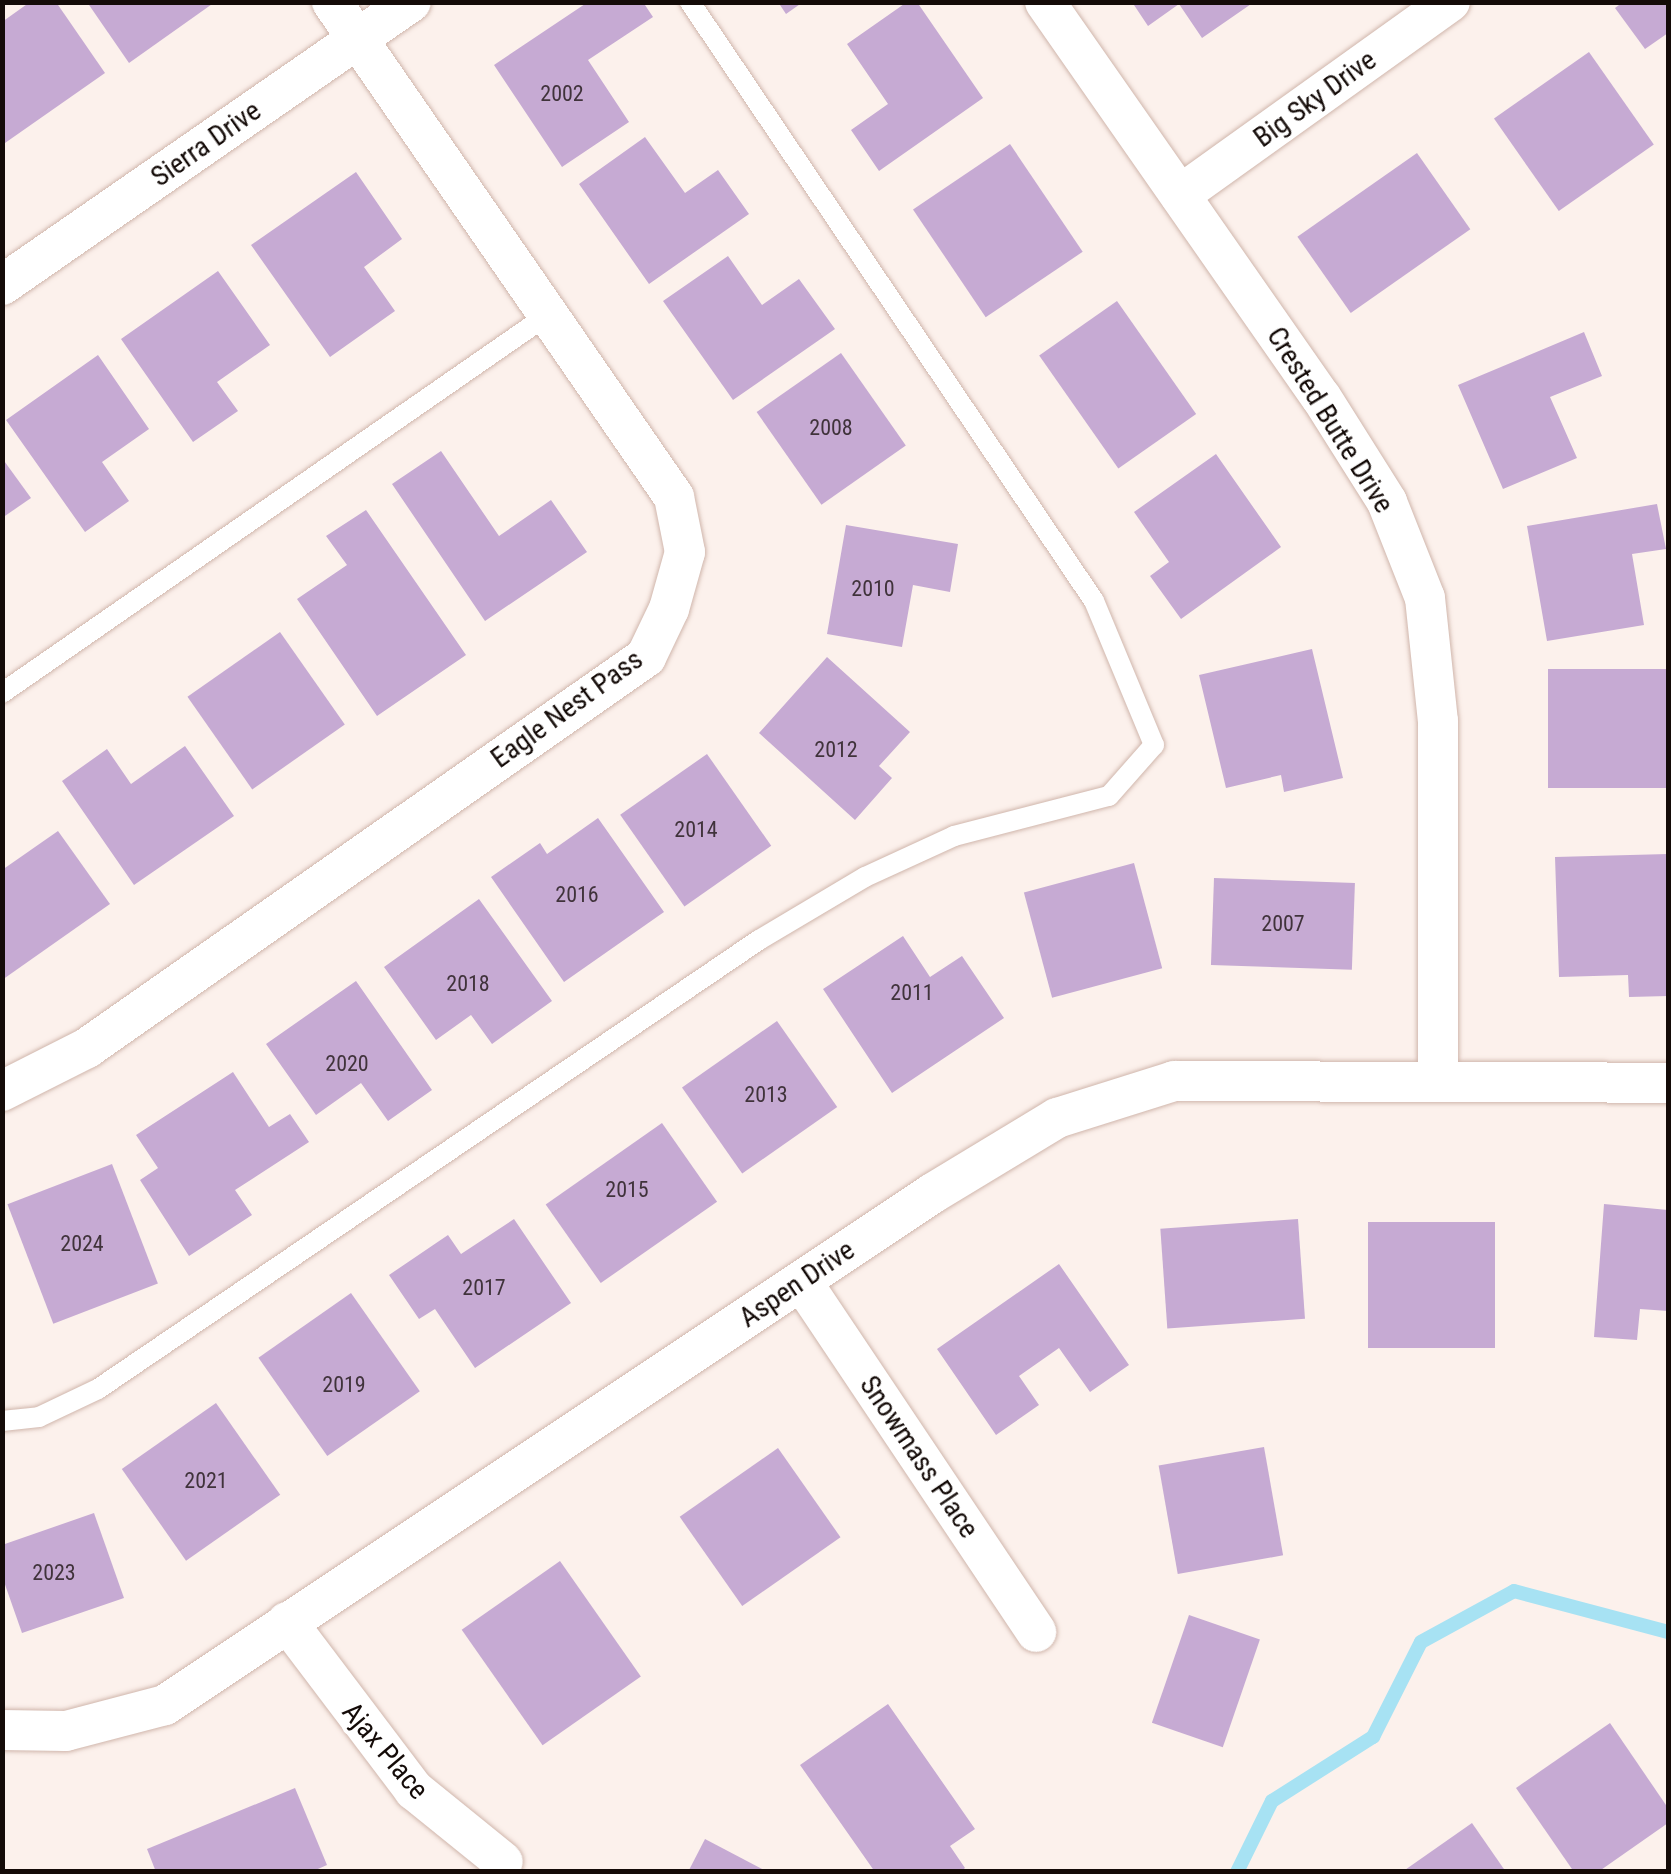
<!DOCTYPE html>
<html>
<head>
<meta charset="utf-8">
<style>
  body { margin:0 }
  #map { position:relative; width:1671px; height:1874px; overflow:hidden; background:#fcf1ec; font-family:"Roboto Condensed",sans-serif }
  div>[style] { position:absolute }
  .stream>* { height:14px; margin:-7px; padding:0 7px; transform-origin:7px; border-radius:7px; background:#a7e2f3 }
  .building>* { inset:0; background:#c6aad3; transform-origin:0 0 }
  .roads { filter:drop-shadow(0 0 2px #d0b6ac) drop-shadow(0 0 2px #d0b6ac) }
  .lane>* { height:20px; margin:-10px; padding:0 10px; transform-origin:10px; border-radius:10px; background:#fff }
  .street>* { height:40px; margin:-20px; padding:0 20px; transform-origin:20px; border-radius:20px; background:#fff }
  span { translate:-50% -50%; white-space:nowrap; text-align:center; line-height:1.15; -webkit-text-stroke:8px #fff; paint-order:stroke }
  .number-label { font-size:22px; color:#40333b }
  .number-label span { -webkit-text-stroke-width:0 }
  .street-label { font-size:28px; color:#140b08 }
  .frame { position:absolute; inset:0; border:5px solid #140b08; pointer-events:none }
</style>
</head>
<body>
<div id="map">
  <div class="stream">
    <div style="left:1237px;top:1872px;width:79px;rotate:-63.8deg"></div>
    <div style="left:1272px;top:1801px;width:120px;rotate:-32.4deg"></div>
    <div style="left:1373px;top:1737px;width:106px;rotate:-63.2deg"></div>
    <div style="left:1421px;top:1642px;width:106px;rotate:-28.7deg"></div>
    <div style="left:1514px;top:1591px;width:159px;rotate:14.9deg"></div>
  </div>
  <div class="building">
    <div style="clip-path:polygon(30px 2px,56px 2px,105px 73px,5px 143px,2px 22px)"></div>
    <div style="clip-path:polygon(87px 2px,215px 2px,129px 63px)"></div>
    <div style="clip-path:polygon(588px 2px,643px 2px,653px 17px,588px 60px,629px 122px,562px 167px,494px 65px)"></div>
    <div style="clip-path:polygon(778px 2px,803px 2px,786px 14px)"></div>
    <div style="clip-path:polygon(907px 2px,917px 2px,983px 98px,879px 171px,851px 130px,888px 104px,847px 44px)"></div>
    <div style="clip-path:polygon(1132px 2px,1254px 2px,1202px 38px,1179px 4px,1148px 26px)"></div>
    <div style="clip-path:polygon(1623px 2px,1668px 2px,1668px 33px,1645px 49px,1615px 8px)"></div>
    <div style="left:1589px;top:52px;width:113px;height:116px;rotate:55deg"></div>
    <div style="clip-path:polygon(645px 137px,685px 193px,718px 170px,749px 214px,649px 284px,579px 184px)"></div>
    <div style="left:1010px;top:144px;width:130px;height:117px;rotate:56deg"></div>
    <div style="left:1417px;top:153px;width:93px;height:146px;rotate:55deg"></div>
    <div style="clip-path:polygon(356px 172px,402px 239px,364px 267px,395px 311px,330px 357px,251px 245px)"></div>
    <div style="clip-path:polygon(728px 256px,762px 305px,799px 279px,835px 329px,733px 400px,663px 301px)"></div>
    <div style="clip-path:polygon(218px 271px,270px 345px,217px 382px,238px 411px,193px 442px,121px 339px)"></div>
    <div style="left:1117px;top:301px;width:138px;height:95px;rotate:55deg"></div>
    <div style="clip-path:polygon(1584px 332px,1602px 376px,1550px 397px,1577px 458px,1503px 489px,1458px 385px)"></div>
    <div style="left:841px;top:353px;width:113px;height:103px;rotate:55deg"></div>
    <div style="clip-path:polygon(98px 355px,149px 429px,102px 462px,129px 501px,85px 532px,6px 420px)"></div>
    <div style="clip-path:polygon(441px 451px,499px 536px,551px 500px,587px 552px,485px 621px,392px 484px)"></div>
    <div style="clip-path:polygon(1216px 454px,1281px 547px,1181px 619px,1150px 576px,1169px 562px,1134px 512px)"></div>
    <div style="clip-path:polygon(2px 458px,31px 498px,2px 518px)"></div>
    <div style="clip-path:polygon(1657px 504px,1666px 549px,1632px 554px,1644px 625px,1547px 641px,1527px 526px)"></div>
    <div style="clip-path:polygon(366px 510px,466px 655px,377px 716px,297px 599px,347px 565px,326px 536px)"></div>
    <div style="clip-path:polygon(846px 525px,958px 544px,950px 592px,913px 585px,902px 647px,827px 634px)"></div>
    <div style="left:280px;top:632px;width:113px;height:113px;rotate:55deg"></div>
    <div style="clip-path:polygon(1312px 649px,1343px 778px,1284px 792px,1281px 775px,1226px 788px,1199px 675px)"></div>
    <div style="clip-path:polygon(827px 657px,910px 732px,879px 766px,892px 778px,855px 820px,759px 733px)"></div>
    <div style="left:1667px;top:669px;width:119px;height:119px;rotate:90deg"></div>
    <div style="clip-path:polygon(185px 746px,234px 816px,134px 885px,62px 781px,107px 749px,131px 784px)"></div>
    <div style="left:707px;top:754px;width:112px;height:106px;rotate:55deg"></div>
    <div style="clip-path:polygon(598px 818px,664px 912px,564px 982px,491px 877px,540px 843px,547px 854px)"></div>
    <div style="clip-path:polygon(58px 831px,110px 904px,2px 980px,2px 870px)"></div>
    <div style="clip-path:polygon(1668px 854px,1668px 996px,1629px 997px,1628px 975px,1559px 977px,1555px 857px)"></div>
    <div style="left:1134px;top:863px;width:109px;height:114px;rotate:75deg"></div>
    <div style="left:1214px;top:878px;width:141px;height:87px;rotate:2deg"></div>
    <div style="clip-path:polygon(479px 899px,552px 1001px,492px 1044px,471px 1015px,436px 1040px,384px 967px)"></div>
    <div style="clip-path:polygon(903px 936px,930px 977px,962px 956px,1004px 1018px,892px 1093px,823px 989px)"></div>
    <div style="clip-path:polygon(356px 981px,432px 1090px,388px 1121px,361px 1083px,316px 1115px,266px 1044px)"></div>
    <div style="left:777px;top:1021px;width:105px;height:116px;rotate:55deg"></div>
    <div style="clip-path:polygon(233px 1072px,269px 1127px,290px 1114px,309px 1142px,235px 1190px,252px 1215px,189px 1256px,140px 1180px,158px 1168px,136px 1135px)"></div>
    <div style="left:662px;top:1123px;width:96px;height:142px;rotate:55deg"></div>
    <div style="left:112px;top:1164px;width:128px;height:112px;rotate:69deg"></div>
    <div style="clip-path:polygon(1604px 1204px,1668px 1210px,1668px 1311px,1640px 1309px,1637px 1340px,1594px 1337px)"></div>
    <div style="clip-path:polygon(514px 1219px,571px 1303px,475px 1368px,435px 1309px,419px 1319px,389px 1275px,448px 1235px,461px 1254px)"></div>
    <div style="left:1298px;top:1219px;width:100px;height:138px;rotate:86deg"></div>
    <div style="left:1368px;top:1222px;width:127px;height:126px"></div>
    <div style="clip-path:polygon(1059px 1264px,1129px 1365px,1090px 1392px,1059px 1348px,1019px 1376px,1039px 1405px,996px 1435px,937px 1349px)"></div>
    <div style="left:351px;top:1293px;width:120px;height:113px;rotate:55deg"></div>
    <div style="left:216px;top:1403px;width:112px;height:115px;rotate:55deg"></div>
    <div style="left:1264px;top:1447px;width:110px;height:107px;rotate:80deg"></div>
    <div style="left:778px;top:1448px;width:109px;height:120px;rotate:55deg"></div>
    <div style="clip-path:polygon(94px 1513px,124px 1598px,22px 1633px,2px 1576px,2px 1545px)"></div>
    <div style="left:560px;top:1561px;width:141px;height:120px;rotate:55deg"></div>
    <div style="left:1189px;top:1615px;width:75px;height:114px;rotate:19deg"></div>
    <div style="clip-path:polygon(888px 1704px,975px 1829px,950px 1846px,965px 1868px,960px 1872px,875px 1872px,800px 1765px)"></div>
    <div style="clip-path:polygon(1610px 1723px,1668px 1808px,1668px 1823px,1598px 1872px,1574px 1872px,1516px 1788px)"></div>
    <div style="clip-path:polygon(295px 1788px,327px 1865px,311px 1872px,156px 1872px,147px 1849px)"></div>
    <div style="clip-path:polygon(1472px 1823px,1506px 1872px,1402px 1872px)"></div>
    <div style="clip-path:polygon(705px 1839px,768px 1872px,688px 1872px)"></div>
  </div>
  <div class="roads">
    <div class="lane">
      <div style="left:2px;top:693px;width:665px;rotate:-34.72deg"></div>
      <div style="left:2px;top:1421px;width:37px;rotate:-6deg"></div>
      <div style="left:39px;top:1417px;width:65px;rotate:-25.4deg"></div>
      <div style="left:98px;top:1389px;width:799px;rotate:-34.19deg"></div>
      <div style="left:759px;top:940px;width:123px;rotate:-30.7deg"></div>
      <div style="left:865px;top:877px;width:98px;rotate:-24.7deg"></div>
      <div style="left:954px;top:836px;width:160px;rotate:-14.5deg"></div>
      <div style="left:1109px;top:796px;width:68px;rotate:-48.6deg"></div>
      <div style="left:1154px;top:745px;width:156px;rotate:-112.6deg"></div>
      <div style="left:1094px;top:601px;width:723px;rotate:-124deg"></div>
    </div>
    <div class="street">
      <div style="left:1045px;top:2px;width:482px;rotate:55.1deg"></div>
      <div style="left:1321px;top:397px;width:124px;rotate:57.8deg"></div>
      <div style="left:1387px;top:502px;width:103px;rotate:68.4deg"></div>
      <div style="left:1425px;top:598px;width:124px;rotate:84deg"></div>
      <div style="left:1438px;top:721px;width:359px;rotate:90deg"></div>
      <div style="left:1180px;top:195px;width:332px;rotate:-35.6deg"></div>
      <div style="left:2px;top:285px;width:497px;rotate:-34.7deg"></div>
      <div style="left:2px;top:1091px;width:95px;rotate:-26.8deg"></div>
      <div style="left:87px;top:1048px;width:682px;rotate:-34.97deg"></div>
      <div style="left:646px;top:657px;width:53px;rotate:-64.4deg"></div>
      <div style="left:669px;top:609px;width:59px;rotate:-74.3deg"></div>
      <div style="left:685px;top:552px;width:56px;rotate:-101.3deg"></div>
      <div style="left:674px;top:497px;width:602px;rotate:-124.64deg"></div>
      <div style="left:802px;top:1282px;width:421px;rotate:56.2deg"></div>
      <div style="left:287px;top:1622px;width:211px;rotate:52.9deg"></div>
      <div style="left:414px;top:1790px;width:114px;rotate:39deg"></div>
      <div style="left:2px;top:1730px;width:64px;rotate:0.9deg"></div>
      <div style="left:66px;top:1731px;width:102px;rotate:-14.7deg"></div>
      <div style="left:165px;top:1705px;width:923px;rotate:-33.69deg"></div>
      <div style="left:933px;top:1193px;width:145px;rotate:-31.2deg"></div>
      <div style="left:1057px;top:1118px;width:123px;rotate:-17.5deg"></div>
      <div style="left:1174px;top:1081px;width:494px;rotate:0.2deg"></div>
    </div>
  </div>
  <div class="number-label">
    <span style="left:562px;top:94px">2002</span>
    <span style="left:831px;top:428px">2008</span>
    <span style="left:873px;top:589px">2010</span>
    <span style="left:836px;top:750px">2012</span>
    <span style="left:696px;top:830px">2014</span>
    <span style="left:577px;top:895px">2016</span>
    <span style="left:1283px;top:924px">2007</span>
    <span style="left:468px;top:984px">2018</span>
    <span style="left:912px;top:993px">2011</span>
    <span style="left:347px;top:1064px">2020</span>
    <span style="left:766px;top:1095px">2013</span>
    <span style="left:627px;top:1190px">2015</span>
    <span style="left:82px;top:1244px">2024</span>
    <span style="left:484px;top:1288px">2017</span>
    <span style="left:344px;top:1385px">2019</span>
    <span style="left:206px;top:1481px">2021</span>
    <span style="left:54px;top:1573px">2023</span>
  </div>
  <div class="street-label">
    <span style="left:1315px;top:99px;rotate:-36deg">Big Sky Drive</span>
    <span style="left:206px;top:144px;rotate:-35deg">Sierra Drive</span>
    <span style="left:1330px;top:420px;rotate:58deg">Crested Butte Drive</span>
    <span style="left:567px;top:709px;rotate:-36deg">Eagle Nest Pass</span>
    <span style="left:797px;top:1284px;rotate:-34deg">Aspen Drive</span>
    <span style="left:919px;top:1457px;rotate:56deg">Snowmass Place</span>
    <span style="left:385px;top:1751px;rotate:50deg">Ajax Place</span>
  </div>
  <div class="frame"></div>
</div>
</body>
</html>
